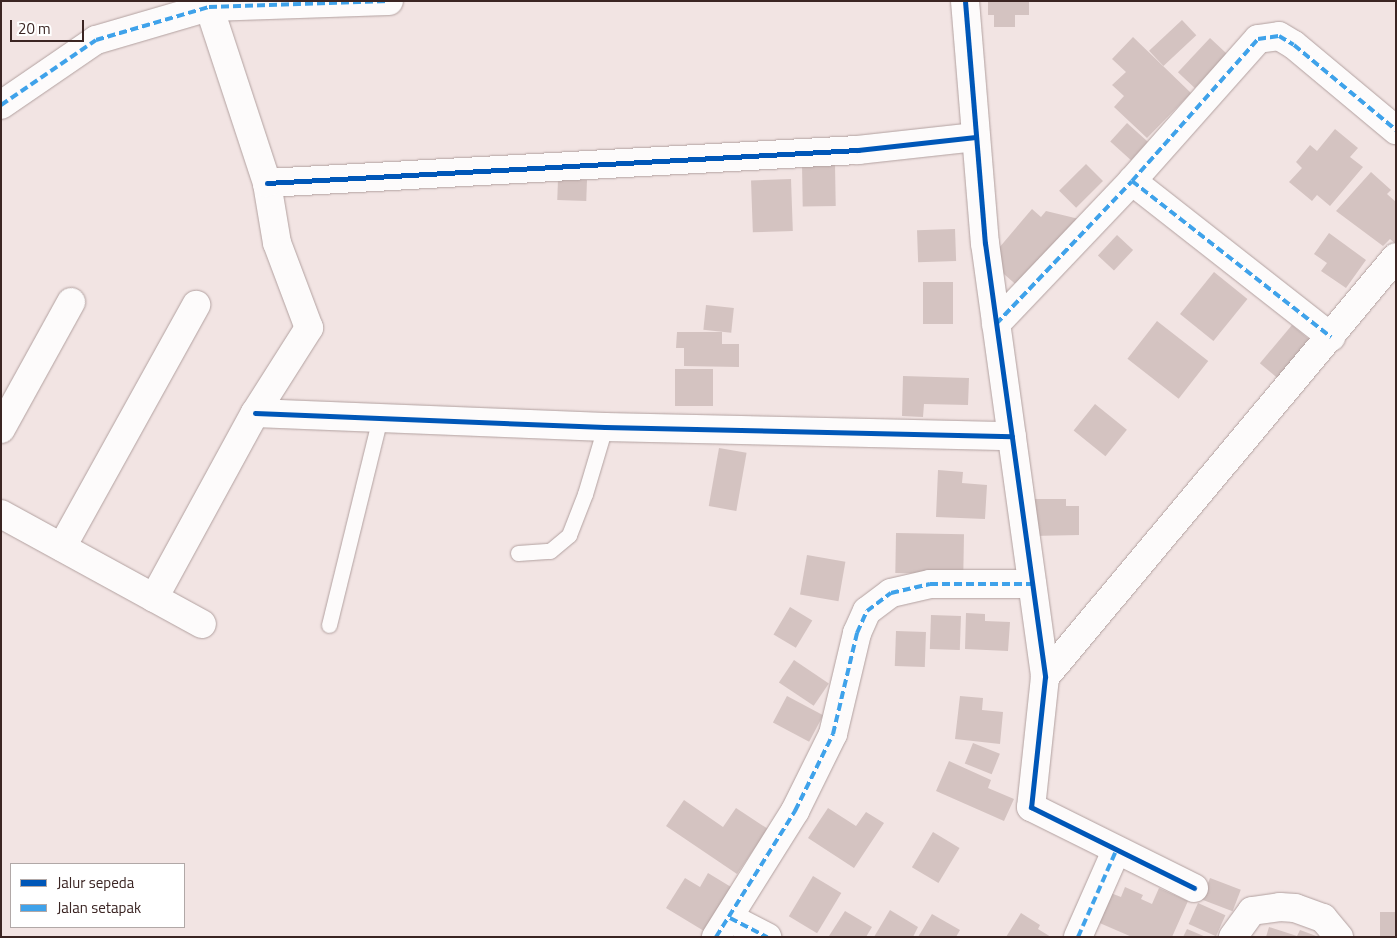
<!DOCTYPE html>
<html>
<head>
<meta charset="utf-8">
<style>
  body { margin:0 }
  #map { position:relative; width:1397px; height:938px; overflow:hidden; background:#f2e4e3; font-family:"Titillium Web",sans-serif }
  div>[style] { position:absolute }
  .building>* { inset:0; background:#d4c3c1; transform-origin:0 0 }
  .roads { filter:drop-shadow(0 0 1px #b2a1a0) drop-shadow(0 0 1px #b2a1a0) }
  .service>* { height:15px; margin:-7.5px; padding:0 7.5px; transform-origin:7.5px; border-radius:7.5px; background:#fdfbfb }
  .minor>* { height:28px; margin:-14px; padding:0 14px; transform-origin:14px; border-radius:14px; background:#fdfbfb }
  .quiet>* { height:4px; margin-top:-2px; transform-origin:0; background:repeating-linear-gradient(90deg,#3fa2ea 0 8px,transparent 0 12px) }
  .cycleway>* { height:5px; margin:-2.5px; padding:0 2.5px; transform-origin:2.5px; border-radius:2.5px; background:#0057b8 }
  span { translate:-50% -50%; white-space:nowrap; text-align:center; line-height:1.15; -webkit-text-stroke:4.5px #fff; paint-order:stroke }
  .frame { position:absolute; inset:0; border:2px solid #3b2523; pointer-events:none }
  .legend { position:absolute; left:10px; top:863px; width:175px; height:65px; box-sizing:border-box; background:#fff; border:1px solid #b1a8a7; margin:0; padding:6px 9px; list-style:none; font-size:15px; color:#3b2523 }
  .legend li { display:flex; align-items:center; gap:10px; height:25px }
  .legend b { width:25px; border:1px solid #b1a8a7 }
  .scale { position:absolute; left:10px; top:20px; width:74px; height:22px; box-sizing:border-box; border:2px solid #3b2523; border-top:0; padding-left:6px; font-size:15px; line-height:18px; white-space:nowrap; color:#3b2523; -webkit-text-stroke:4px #fff; paint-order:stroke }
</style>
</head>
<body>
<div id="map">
  <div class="building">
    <div style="clip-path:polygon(988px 1px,1029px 1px,1029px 15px,1015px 15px,1015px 27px,994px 27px,994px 15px,988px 15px)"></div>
    <div style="left:1182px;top:20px;width:21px;height:45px;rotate:47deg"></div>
    <div style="clip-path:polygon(1133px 37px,1191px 93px,1147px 138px,1114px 107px,1124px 96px,1112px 85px,1126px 72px,1112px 59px)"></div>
    <div style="left:1210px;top:38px;width:23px;height:47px;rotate:43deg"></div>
    <div style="left:1127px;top:123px;width:28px;height:25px;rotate:42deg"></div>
    <div style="clip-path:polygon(1335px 129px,1358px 148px,1350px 157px,1363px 167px,1330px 206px,1317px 195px,1312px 201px,1289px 182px,1302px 168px,1296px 162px,1310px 145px,1317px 151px)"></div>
    <div style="left:835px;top:164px;width:42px;height:33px;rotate:89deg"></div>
    <div style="left:1086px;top:164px;width:24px;height:38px;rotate:45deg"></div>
    <div style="clip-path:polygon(1371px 172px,1391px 190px,1387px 194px,1396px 202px,1396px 244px,1390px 239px,1383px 246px,1336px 211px)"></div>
    <div style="left:558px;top:179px;width:29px;height:21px;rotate:2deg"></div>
    <div style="left:791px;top:179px;width:52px;height:40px;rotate:88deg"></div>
    <div style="clip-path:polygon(1032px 209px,1041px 217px,1046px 211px,1079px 219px,1020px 288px,997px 268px,1002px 262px,993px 255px)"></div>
    <div style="left:955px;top:229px;width:32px;height:38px;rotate:88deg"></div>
    <div style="clip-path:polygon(1329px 233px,1366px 260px,1346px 288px,1321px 271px,1327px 263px,1314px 254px)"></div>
    <div style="left:1117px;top:235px;width:22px;height:28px;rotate:43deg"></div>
    <div style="left:1214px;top:272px;width:43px;height:54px;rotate:39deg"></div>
    <div style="left:923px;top:282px;width:30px;height:42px"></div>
    <div style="left:706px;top:305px;width:28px;height:25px;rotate:6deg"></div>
    <div style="left:1157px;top:321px;width:65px;height:48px;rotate:38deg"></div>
    <div style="left:1292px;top:325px;width:31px;height:50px;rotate:40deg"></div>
    <div style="clip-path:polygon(677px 332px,722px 332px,722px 344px,739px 344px,739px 367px,684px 366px,684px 348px,676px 348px)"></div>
    <div style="left:675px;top:369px;width:38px;height:37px"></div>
    <div style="clip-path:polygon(903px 376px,969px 378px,968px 405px,924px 404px,923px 417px,902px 416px)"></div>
    <div style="left:1095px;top:404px;width:41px;height:34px;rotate:39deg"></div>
    <div style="left:719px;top:448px;width:28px;height:59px;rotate:10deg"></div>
    <div style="clip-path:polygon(938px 470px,963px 472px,962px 483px,987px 485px,985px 519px,936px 517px)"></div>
    <div style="clip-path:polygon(1032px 499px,1066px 499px,1066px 506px,1079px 506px,1079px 535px,1032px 536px)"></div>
    <div style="left:896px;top:533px;width:68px;height:40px;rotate:1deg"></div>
    <div style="left:807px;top:555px;width:39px;height:40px;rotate:10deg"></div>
    <div style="left:790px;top:607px;width:26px;height:32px;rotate:31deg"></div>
    <div style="clip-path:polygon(966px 613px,985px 614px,985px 621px,1010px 622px,1008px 651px,965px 649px)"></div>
    <div style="left:931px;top:615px;width:30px;height:34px;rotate:2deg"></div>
    <div style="left:896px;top:631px;width:30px;height:35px;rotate:2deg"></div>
    <div style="left:794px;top:660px;width:42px;height:27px;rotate:34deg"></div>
    <div style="left:787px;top:696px;width:41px;height:30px;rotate:28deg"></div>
    <div style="clip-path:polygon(960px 696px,983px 698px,982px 710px,1003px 712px,1000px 744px,955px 739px)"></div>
    <div style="left:973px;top:743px;width:29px;height:22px;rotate:22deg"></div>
    <div style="clip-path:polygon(949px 761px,991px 780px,988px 788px,1014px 799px,1004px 821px,936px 791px)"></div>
    <div style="clip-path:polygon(684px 800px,723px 827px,736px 808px,768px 829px,737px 874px,666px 826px)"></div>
    <div style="clip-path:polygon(828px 808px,856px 826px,866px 812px,884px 823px,854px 868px,808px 838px)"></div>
    <div style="left:933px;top:832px;width:31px;height:41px;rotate:31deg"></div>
    <div style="clip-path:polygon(708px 873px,731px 887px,704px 931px,666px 908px,685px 878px,700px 887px)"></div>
    <div style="left:813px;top:876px;width:33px;height:47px;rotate:31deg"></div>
    <div style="left:1210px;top:878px;width:33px;height:23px;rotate:21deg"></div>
    <div style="clip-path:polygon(1125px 887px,1143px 895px,1141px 899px,1152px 904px,1159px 888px,1188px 901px,1172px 937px,1132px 937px,1095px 921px,1108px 892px,1121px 897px)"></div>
    <div style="left:1198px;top:903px;width:30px;height:23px;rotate:24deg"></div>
    <div style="clip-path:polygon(890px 910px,918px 927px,913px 937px,874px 937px)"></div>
    <div style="clip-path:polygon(845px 911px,872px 927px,866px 937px,829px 936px)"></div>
    <div style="left:1396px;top:912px;width:25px;height:16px;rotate:90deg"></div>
    <div style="clip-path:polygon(1021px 913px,1040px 925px,1038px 929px,1051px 937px,1006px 937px)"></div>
    <div style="clip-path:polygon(932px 914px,960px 930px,956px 937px,918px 937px)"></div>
    <div style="clip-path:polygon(1269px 927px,1297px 936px,1300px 930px,1319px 937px,1266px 937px)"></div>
    <div style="clip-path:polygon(1187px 929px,1206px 937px,1183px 937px)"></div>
  </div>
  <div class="roads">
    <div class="service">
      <div style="left:518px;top:553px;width:32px;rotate:-4deg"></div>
      <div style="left:550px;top:551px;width:25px;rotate:-40deg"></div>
      <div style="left:569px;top:535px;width:44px;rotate:-68.7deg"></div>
      <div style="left:585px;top:494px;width:70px;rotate:-73.4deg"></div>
      <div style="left:329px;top:625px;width:213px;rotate:-76.2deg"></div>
    </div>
    <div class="minor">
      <div style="left:965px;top:1px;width:243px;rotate:85.3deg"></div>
      <div style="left:985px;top:243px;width:438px;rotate:82.1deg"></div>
      <div style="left:1045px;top:677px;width:131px;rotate:96.1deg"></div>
      <div style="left:1031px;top:807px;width:182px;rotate:26.4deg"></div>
      <div style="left:1px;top:105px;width:115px;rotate:-34.4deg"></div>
      <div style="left:96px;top:40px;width:118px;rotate:-16.3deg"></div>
      <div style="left:209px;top:7px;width:180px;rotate:-1.9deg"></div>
      <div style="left:1132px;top:181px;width:253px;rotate:38.1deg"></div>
      <div style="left:267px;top:183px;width:592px;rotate:-3.2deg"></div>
      <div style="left:858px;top:150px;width:118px;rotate:-6.3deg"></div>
      <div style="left:996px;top:324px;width:197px;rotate:-46.4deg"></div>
      <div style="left:1132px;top:181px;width:190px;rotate:-48.4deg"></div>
      <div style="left:1258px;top:39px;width:21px;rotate:-8deg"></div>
      <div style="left:1279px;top:36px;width:17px;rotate:31deg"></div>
      <div style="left:1294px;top:45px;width:133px;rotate:39.8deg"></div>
      <div style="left:255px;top:413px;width:350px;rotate:2.3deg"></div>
      <div style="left:605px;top:427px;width:407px;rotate:1.3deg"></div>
      <div style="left:1px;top:429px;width:145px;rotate:-61.1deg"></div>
      <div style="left:1px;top:514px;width:229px;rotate:28.7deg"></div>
      <div style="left:62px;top:547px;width:277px;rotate:-61deg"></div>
      <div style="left:154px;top:598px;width:211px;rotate:-61.4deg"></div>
      <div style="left:255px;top:413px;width:101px;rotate:-57.6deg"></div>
      <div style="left:309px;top:328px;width:91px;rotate:-110.6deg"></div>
      <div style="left:277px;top:243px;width:61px;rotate:-99.5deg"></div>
      <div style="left:267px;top:183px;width:192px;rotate:-108.2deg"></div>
      <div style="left:1045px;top:677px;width:547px;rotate:-50.11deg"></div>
      <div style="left:730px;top:918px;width:42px;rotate:27.2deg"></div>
      <div style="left:716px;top:937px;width:149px;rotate:-57.9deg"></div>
      <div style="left:795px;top:811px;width:86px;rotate:-63.7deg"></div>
      <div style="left:833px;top:734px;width:104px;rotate:-76.6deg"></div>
      <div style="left:857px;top:633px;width:24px;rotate:-66deg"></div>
      <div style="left:867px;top:611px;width:30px;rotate:-37deg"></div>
      <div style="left:891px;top:593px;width:40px;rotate:-13deg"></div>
      <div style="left:930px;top:584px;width:102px"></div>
      <div style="left:1078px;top:937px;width:94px;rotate:-66.2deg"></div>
      <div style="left:1233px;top:937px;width:32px;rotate:-54deg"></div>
      <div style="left:1252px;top:911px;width:28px;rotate:-8deg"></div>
      <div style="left:1280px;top:907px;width:15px;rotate:4deg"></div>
      <div style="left:1295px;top:908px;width:30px;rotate:20deg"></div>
      <div style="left:1323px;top:918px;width:25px;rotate:50deg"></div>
    </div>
  </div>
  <div class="quiet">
    <div style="left:1px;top:105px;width:115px;rotate:-34.4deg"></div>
    <div style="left:96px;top:40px;width:118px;rotate:-16.3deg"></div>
    <div style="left:209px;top:7px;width:180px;rotate:-1.9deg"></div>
    <div style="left:1132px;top:181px;width:253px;rotate:38.1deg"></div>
    <div style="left:996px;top:324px;width:197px;rotate:-46.4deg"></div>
    <div style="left:1132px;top:181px;width:190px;rotate:-48.4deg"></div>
    <div style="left:1258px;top:39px;width:21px;rotate:-8deg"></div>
    <div style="left:1279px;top:36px;width:17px;rotate:31deg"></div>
    <div style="left:1294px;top:45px;width:133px;rotate:39.8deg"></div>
    <div style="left:730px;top:918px;width:42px;rotate:27.2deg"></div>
    <div style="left:716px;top:937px;width:149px;rotate:-57.9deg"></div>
    <div style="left:795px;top:811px;width:86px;rotate:-63.7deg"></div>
    <div style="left:833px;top:734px;width:104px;rotate:-76.6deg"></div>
    <div style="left:857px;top:633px;width:24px;rotate:-66deg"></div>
    <div style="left:867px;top:611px;width:30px;rotate:-37deg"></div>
    <div style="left:891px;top:593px;width:40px;rotate:-13deg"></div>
    <div style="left:930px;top:584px;width:102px"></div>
    <div style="left:1078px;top:937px;width:94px;rotate:-66.2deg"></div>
  </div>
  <div class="cycleway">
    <div style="left:965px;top:1px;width:243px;rotate:85.3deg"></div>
    <div style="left:985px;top:243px;width:438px;rotate:82.1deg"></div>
    <div style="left:1045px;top:677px;width:131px;rotate:96.1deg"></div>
    <div style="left:1031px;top:807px;width:182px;rotate:26.4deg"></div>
    <div style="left:267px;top:183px;width:592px;rotate:-3.2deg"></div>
    <div style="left:858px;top:150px;width:118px;rotate:-6.3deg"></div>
    <div style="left:255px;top:413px;width:350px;rotate:2.3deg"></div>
    <div style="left:605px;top:427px;width:407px;rotate:1.3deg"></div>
  </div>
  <div class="frame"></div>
  <ul class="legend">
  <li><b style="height:6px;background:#0057b8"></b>Jalur sepeda</li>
  <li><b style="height:6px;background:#3fa2ea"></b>Jalan setapak</li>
  </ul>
  <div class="scale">20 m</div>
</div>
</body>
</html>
